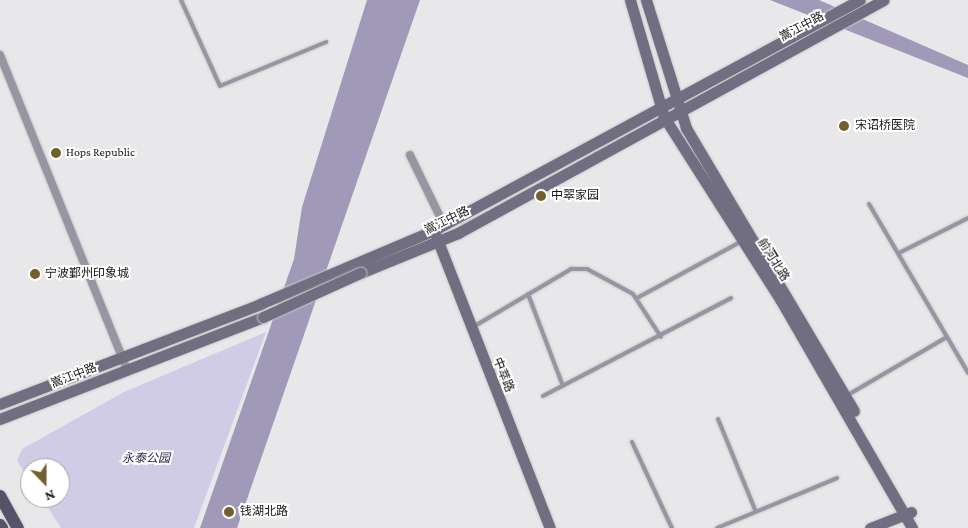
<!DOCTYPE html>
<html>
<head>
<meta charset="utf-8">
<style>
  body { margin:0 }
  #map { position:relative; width:968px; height:528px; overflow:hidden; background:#e8e8eb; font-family:"Crimson Pro","Noto Sans SC",serif }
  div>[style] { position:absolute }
  .green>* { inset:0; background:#d1cce5 }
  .water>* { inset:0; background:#a099b7 }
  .roads { filter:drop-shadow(0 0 1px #c7c6c9) drop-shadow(0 0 1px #c7c6c9) }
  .lane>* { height:4px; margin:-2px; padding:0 2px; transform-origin:2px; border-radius:2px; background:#9895a3 }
  .street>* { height:8px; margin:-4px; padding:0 4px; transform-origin:4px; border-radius:4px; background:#9895a3 }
  .secondary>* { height:11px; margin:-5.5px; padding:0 5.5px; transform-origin:5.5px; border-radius:5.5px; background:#726e81 }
  .primary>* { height:12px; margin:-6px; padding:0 6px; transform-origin:6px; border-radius:6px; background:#575268 }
  .bridges { filter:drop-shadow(0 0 1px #c7c6c9) drop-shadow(0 0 1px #c7c6c9) }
  .secondary-bridge>* { height:11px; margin:-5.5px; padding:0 5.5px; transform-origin:5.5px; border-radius:5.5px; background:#726e81 }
  .dots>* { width:14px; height:14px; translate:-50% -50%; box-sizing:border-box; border:2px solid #fff; border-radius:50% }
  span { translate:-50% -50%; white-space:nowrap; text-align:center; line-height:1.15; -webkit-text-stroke:4px #fff; paint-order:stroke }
  .street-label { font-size:12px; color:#171617 }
  .poi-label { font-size:12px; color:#171617 }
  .left { translate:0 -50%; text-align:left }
  .park-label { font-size:12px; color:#31244d; font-style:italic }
  .north { position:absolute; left:20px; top:458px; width:50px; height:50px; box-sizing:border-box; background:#fff; border:1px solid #a2a2a2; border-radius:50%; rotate:158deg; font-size:14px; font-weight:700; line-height:20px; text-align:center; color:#171617 }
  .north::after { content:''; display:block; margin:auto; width:18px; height:22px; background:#735e2d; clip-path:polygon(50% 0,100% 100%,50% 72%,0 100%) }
</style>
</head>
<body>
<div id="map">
  <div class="green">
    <div style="clip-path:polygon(266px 332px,194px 528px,61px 528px,42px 498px,60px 498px,60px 468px,30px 468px,30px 481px,17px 461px,22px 449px,124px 392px)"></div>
  </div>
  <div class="water">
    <div style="clip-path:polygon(367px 0,420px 0,237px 528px,200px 528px,294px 259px,302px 207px)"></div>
    <div style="clip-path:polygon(770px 0,819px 0,968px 65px,968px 78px)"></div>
  </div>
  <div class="roads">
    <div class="lane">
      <div style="left:181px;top:0;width:94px;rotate:65.6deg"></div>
      <div style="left:220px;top:86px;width:115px;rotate:-22.5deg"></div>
      <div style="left:869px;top:204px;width:196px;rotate:59.6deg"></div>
      <div style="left:899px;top:253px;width:77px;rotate:-26.9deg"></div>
      <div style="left:528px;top:294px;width:98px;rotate:69.2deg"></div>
      <div style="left:637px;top:298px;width:117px;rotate:-28.5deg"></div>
      <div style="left:473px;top:327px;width:114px;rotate:-30.6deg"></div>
      <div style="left:571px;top:269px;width:16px"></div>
      <div style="left:587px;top:269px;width:52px;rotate:28.5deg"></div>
      <div style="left:633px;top:294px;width:51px;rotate:56.9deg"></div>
      <div style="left:543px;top:396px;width:212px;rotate:-27.5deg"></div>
      <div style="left:846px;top:396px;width:117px;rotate:-30.3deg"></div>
      <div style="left:718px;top:419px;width:100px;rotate:67.8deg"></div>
      <div style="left:632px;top:442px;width:95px;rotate:65.1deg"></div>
      <div style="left:717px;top:528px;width:130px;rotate:-22.6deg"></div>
    </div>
    <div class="street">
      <div style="left:0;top:55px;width:340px;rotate:68deg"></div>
      <div style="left:410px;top:155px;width:78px;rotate:64.1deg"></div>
    </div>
    <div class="secondary">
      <div style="left:630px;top:0;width:122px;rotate:73.8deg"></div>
      <div style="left:664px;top:117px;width:216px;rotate:57.5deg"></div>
      <div style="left:780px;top:299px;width:264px;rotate:60deg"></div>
      <div style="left:646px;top:0;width:134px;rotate:72.6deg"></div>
      <div style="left:686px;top:128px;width:329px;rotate:59.3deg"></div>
      <div style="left:436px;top:236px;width:313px;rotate:68.7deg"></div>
      <div style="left:360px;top:273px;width:106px;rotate:-22.2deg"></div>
      <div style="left:458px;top:233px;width:485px;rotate:-28.7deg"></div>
      <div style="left:0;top:404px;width:279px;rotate:-21deg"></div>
      <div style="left:260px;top:304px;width:189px;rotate:-23deg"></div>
      <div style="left:434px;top:230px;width:484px;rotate:-28.4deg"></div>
      <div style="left:0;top:419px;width:282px;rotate:-21.2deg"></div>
      <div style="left:870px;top:528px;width:44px;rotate:-21.3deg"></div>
    </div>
    <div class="primary">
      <div style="left:0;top:496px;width:37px;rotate:61deg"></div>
      <div style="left:0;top:525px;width:4px;rotate:56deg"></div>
    </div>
  </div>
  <div class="bridges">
    <div class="secondary-bridge">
      <div style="left:263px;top:317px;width:107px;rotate:-24.4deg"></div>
    </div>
  </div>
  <div class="dots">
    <div style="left:844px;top:126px;background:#735e2d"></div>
    <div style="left:56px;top:153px;background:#735e2d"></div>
    <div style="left:541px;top:196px;background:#735e2d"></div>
    <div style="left:35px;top:274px;background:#735e2d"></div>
    <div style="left:229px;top:512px;background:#735e2d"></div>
  </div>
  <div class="street-label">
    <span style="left:802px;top:27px;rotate:-28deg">嵩江中路</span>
    <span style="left:447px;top:221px;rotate:-26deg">嵩江中路</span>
    <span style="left:773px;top:260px;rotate:58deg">前河北路</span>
    <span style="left:503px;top:375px;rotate:68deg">中萃路</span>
    <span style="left:74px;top:376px;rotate:-21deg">嵩江中路</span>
  </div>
  <div class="poi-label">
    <span class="left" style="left:855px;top:126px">宋诏桥医院</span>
    <span class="left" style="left:66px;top:153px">Hops Republic</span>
    <span class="left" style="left:551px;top:196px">中翠家园</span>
    <span class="left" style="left:45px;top:274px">宁波鄞州印象城</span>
    <span class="left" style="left:240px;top:512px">钱湖北路</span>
  </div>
  <div class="park-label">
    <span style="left:146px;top:459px">永泰公园</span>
  </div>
  <div class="north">N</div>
</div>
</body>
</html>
